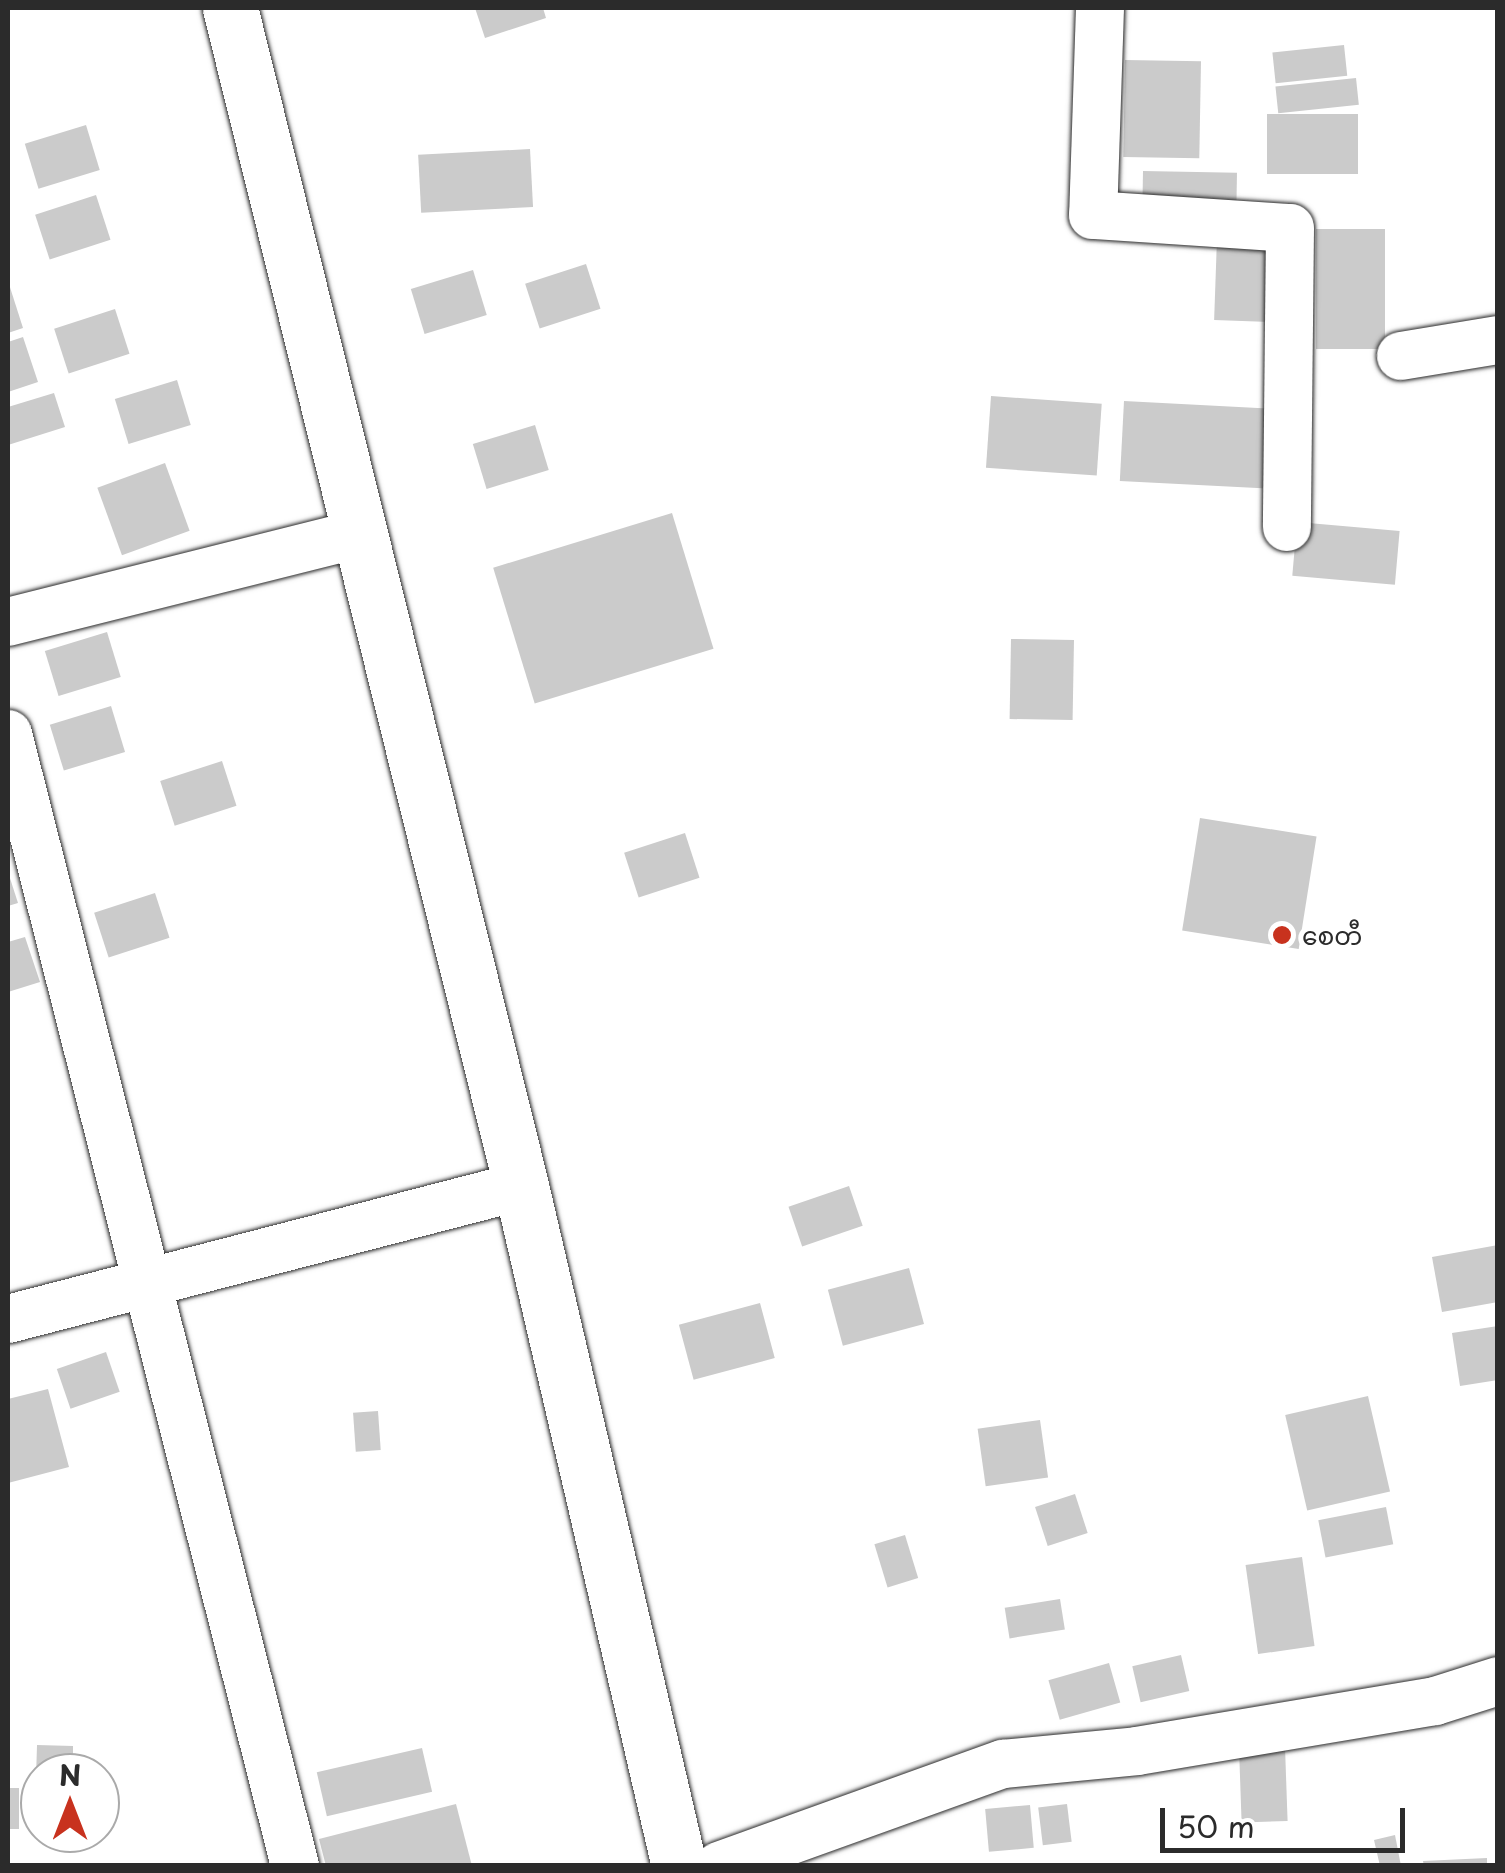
<!DOCTYPE html>
<html>
<head>
<meta charset="utf-8">
<style>
  body { margin:0 }
  #map { position:relative; width:1505px; height:1873px; overflow:hidden; background:#fff; font-family:"Playpen Sans","Noto Sans Myanmar",sans-serif }
  div>[style] { position:absolute }
  .building>* { inset:0; background:#cbcbcb; transform-origin:0 0 }
  .roads { filter:drop-shadow(0 0 2px #2b2b2b) drop-shadow(0 0 2px #2b2b2b) }
  .minor>* { height:48px; margin:-24px; padding:0 24px; transform-origin:24px; border-radius:24px; background:#fff }
  .major>* { height:55px; margin:-27.5px; padding:0 27.5px; transform-origin:27.5px; border-radius:27.5px; background:#fff }
  .dots>* { width:28px; height:28px; translate:-50% -50%; box-sizing:border-box; border:5px solid #fff; border-radius:50% }
  span { translate:-50% -50%; white-space:nowrap; text-align:center; line-height:1.15; -webkit-text-stroke:10px #fff; paint-order:stroke }
  .poi-label { font-size:25px; color:#2b2b2b }
  .left { translate:0 -50%; text-align:left }
  .frame { position:absolute; inset:0; border:10px solid #2b2b2b; pointer-events:none }
  .north { position:absolute; left:20px; top:1753px; width:100px; height:100px; box-sizing:border-box; background:#fff; border:2px solid #aaa; border-radius:50%; rotate:0deg; font-size:28px; font-weight:700; line-height:40px; text-align:center; color:#2b2b2b }
  .north::after { content:''; display:block; margin:auto; width:35px; height:45px; background:#c8321e; clip-path:polygon(50% 0,100% 100%,50% 72%,0 100%) }
  .scale { position:absolute; left:1160px; top:1808px; width:245px; height:45px; box-sizing:border-box; border:5px solid #2b2b2b; border-top:0; padding-left:12px; font-size:30px; line-height:35px; white-space:nowrap; color:#2b2b2b; -webkit-text-stroke:8px #fff; paint-order:stroke }
</style>
</head>
<body>
<div id="map">
  <div class="building">
    <div style="clip-path:polygon(475px 8px,543px 8px,546px 18px,485px 38px)"></div>
    <div style="left:1344px;top:45px;width:31px;height:72px;rotate:84deg"></div>
    <div style="left:1125px;top:60px;width:76px;height:97px;rotate:1deg"></div>
    <div style="left:1356px;top:78px;width:27px;height:81px;rotate:84deg"></div>
    <div style="left:1358px;top:114px;width:60px;height:91px;rotate:90deg"></div>
    <div style="left:86px;top:125px;width:47px;height:64px;rotate:73deg"></div>
    <div style="left:530px;top:149px;width:58px;height:112px;rotate:87deg"></div>
    <div style="left:1143px;top:171px;width:94px;height:41px;rotate:1deg"></div>
    <div style="left:96px;top:195px;width:47px;height:64px;rotate:72deg"></div>
    <div style="left:1316px;top:229px;width:69px;height:120px"></div>
    <div style="left:1217px;top:238px;width:56px;height:82px;rotate:2deg"></div>
    <div style="left:586px;top:264px;width:47px;height:64px;rotate:72deg"></div>
    <div style="left:473px;top:270px;width:47px;height:65px;rotate:73deg"></div>
    <div style="clip-path:polygon(8px 281px,23px 328px,8px 333px)"></div>
    <div style="left:115px;top:309px;width:47px;height:64px;rotate:72deg"></div>
    <div style="clip-path:polygon(23px 337px,38px 382px,8px 392px,8px 342px)"></div>
    <div style="left:177px;top:380px;width:47px;height:65px;rotate:73deg"></div>
    <div style="clip-path:polygon(54px 393px,65px 427px,8px 445px,8px 407px)"></div>
    <div style="left:991px;top:396px;width:111px;height:72px;rotate:4deg"></div>
    <div style="left:1124px;top:401px;width:159px;height:80px;rotate:3deg"></div>
    <div style="left:535px;top:425px;width:47px;height:65px;rotate:73deg"></div>
    <div style="left:165px;top:463px;width:72px;height:72px;rotate:70deg"></div>
    <div style="left:672px;top:513px;width:142px;height:187px;rotate:73deg"></div>
    <div style="left:1297px;top:522px;width:103px;height:54px;rotate:5deg"></div>
    <div style="left:107px;top:632px;width:47px;height:65px;rotate:73deg"></div>
    <div style="left:1011px;top:639px;width:63px;height:80px;rotate:1deg"></div>
    <div style="left:111px;top:706px;width:48px;height:64px;rotate:73deg"></div>
    <div style="left:222px;top:761px;width:47px;height:65px;rotate:72deg"></div>
    <div style="left:1200px;top:818px;width:118px;height:114px;rotate:9deg"></div>
    <div style="left:685px;top:833px;width:47px;height:64px;rotate:72deg"></div>
    <div style="clip-path:polygon(8px 872px,18px 903px,8px 906px)"></div>
    <div style="left:155px;top:893px;width:47px;height:64px;rotate:72deg"></div>
    <div style="clip-path:polygon(25px 937px,40px 982px,8px 992px,8px 942px)"></div>
    <div style="left:849px;top:1186px;width:42px;height:64px;rotate:71deg"></div>
    <div style="clip-path:polygon(1498px 1245px,1498px 1302px,1442px 1312px,1432px 1257px)"></div>
    <div style="left:909px;top:1268px;width:58px;height:84px;rotate:75deg"></div>
    <div style="left:760px;top:1303px;width:57px;height:84px;rotate:75deg"></div>
    <div style="clip-path:polygon(1498px 1326px,1498px 1380px,1460px 1386px,1452px 1333px)"></div>
    <div style="left:106px;top:1352px;width:42px;height:52px;rotate:71deg"></div>
    <div style="clip-path:polygon(48px 1389px,69px 1467px,8px 1483px,8px 1399px)"></div>
    <div style="left:1368px;top:1396px;width:98px;height:85px;rotate:77deg"></div>
    <div style="left:378px;top:1411px;width:39px;height:25px;rotate:86deg"></div>
    <div style="left:1040px;top:1420px;width:58px;height:63px;rotate:82deg"></div>
    <div style="left:1075px;top:1494px;width:41px;height:42px;rotate:72deg"></div>
    <div style="left:1386px;top:1507px;width:38px;height:69px;rotate:79deg"></div>
    <div style="left:905px;top:1535px;width:45px;height:32px;rotate:73deg"></div>
    <div style="left:1302px;top:1557px;width:90px;height:57px;rotate:82deg"></div>
    <div style="left:1060px;top:1599px;width:31px;height:56px;rotate:81deg"></div>
    <div style="left:1181px;top:1655px;width:37px;height:50px;rotate:77deg"></div>
    <div style="left:1109px;top:1663px;width:41px;height:63px;rotate:74deg"></div>
    <div style="clip-path:polygon(37px 1745px,73px 1746px,73px 1773px,36px 1777px)"></div>
    <div style="left:1285px;top:1747px;width:74px;height:46px;rotate:88deg"></div>
    <div style="left:422px;top:1748px;width:45px;height:108px;rotate:77deg"></div>
    <div style="left:8px;top:1788px;width:11px;height:41px"></div>
    <div style="clip-path:polygon(456px 1804px,472px 1866px,326px 1866px,319px 1839px)"></div>
    <div style="left:1067px;top:1804px;width:38px;height:29px;rotate:83deg"></div>
    <div style="left:1030px;top:1805px;width:43px;height:45px;rotate:85deg"></div>
    <div style="clip-path:polygon(1395px 1835px,1401px 1866px,1380px 1866px,1374px 1840px)"></div>
    <div style="clip-path:polygon(1487px 1858px,1487px 1866px,1424px 1866px,1423px 1861px)"></div>
  </div>
  <div class="roads">
    <div class="minor">
      <div style="left:1100px;top:8px;width:207px;rotate:91.9deg"></div>
      <div style="left:1093px;top:215px;width:197px;rotate:3.8deg"></div>
      <div style="left:1290px;top:228px;width:299px;rotate:90.6deg"></div>
      <div style="left:1401px;top:356px;width:98px;rotate:-9.4deg"></div>
      <div style="left:8px;top:622px;width:362px;rotate:-14.1deg"></div>
      <div style="left:8px;top:734px;width:1168px;rotate:75.77deg"></div>
      <div style="left:8px;top:1319px;width:530px;rotate:-14.53deg"></div>
      <div style="left:719px;top:1866px;width:302px;rotate:-19.8deg"></div>
      <div style="left:1003px;top:1764px;width:135px;rotate:-5.5deg"></div>
      <div style="left:1137px;top:1751px;width:302px;rotate:-9.5deg"></div>
      <div style="left:1435px;top:1701px;width:66px;rotate:-17.6deg"></div>
    </div>
    <div class="major">
      <div style="left:230px;top:8px;width:1213px;rotate:76.12deg"></div>
      <div style="left:521px;top:1186px;width:698px;rotate:76.92deg"></div>
    </div>
  </div>
  <div class="dots">
    <div style="left:1282px;top:935px;background:#c8321e"></div>
  </div>
  <div class="poi-label">
    <span class="left" style="left:1302px;top:935px">စေတီ</span>
  </div>
  <div class="frame"></div>
  <div class="north">N</div>
  <div class="scale">50 m</div>
</div>
</body>
</html>
